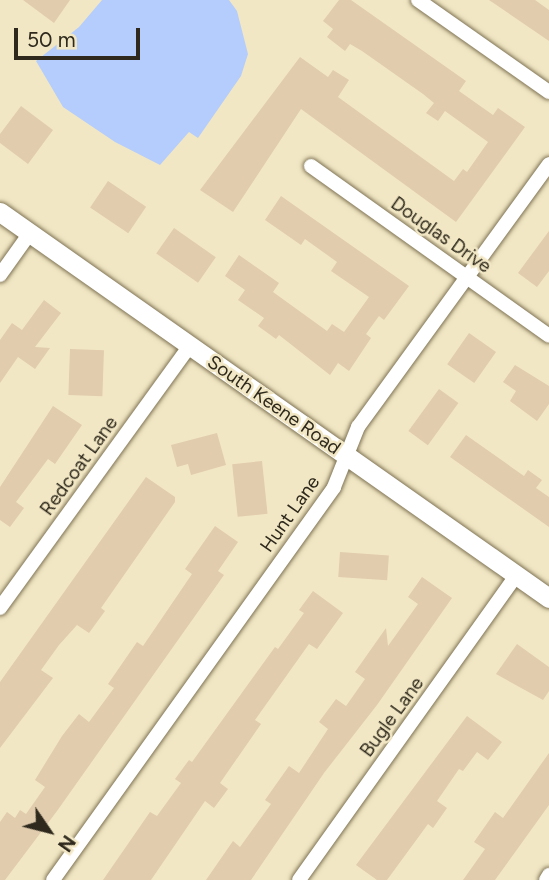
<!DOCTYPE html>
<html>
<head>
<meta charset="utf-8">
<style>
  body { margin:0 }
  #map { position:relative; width:549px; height:880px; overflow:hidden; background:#f2e7c4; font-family:Figtree,sans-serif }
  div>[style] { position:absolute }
  .water>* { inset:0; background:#b5cdfc }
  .building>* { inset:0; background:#e1ccae; transform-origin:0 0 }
  .roads { filter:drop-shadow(0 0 2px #7e7354) drop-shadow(0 0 2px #7e7354) }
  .minor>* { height:14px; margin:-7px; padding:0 7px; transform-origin:7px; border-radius:7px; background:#fff }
  .secondary>* { height:19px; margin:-9.5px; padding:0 9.5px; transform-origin:9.5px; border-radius:9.5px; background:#fff }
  span { translate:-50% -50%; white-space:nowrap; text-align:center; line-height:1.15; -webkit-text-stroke:5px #f2e7c4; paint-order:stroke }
  .street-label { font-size:19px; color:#2e291c }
  .north { position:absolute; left:14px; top:796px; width:70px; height:70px; -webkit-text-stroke:5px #f2e7c4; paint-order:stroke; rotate:125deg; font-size:19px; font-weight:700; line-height:28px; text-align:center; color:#2e291c }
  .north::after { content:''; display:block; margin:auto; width:24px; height:32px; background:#2e291c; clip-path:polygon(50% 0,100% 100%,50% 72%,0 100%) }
  .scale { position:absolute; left:14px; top:28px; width:126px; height:32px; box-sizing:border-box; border:4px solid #2e291c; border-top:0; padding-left:9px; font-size:21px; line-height:24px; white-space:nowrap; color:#2e291c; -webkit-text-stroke:5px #f2e7c4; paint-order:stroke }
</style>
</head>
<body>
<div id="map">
  <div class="water">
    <div style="clip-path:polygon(102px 0,229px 0,237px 11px,248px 54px,241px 76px,198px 138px,189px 132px,160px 165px,115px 142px,63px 107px,36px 61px,79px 27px)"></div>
  </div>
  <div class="building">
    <div style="clip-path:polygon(23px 0,70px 0,54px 23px)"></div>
    <div style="clip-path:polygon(339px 0,351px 0,466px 81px,459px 91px,493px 115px,498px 108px,525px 127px,456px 222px,301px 109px,233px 212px,200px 190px,300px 57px,328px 77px,333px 70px,349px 80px,338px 97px,454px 181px,463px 169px,467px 172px,488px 142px,445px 111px,438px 121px,426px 113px,434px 103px,423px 94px,362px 51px,350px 44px,345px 51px,327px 37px,333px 29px,323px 21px)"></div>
    <div style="clip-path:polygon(489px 0,535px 0,549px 10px,549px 41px)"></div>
    <div style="clip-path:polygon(21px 106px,53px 130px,28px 164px,0 143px,0 134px)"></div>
    <div style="left:108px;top:181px;width:46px;height:32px;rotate:34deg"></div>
    <div style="clip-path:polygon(281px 196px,409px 286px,384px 320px,379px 316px,366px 334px,371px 338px,349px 371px,338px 363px,330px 375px,279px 335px,276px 339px,258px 326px,264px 318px,238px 300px,245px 290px,225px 276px,239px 255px,279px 283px,273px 292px,327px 331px,332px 324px,344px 332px,369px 297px,331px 271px,337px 262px,305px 239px,301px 245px,265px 220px)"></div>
    <div style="left:174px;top:228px;width:51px;height:31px;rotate:35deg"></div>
    <div style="clip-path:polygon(549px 231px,549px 271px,537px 287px,518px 273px)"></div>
    <div style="clip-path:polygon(44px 300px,61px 313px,35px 347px,50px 348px,35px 369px,18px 357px,0 383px,0 340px,12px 323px,22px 330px)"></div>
    <div style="left:469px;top:333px;width:33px;height:38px;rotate:35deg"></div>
    <div style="left:70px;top:349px;width:34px;height:46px;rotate:2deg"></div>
    <div style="clip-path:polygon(515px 365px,549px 386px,549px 404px,537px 421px,510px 401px,516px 391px,503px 382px)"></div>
    <div style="left:439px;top:389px;width:24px;height:52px;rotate:36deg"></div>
    <div style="clip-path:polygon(53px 406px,82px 425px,55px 464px,48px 459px,16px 502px,24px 508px,10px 527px,0 520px,0 487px)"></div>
    <div style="clip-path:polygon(217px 433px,226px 465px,191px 475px,188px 464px,177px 467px,171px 445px)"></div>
    <div style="clip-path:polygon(466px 435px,524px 476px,528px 470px,542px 480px,536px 488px,549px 497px,549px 527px,450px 457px)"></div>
    <div style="left:262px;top:461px;width:53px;height:30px;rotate:84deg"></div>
    <div style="clip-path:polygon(146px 477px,175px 497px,175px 502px,101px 608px,105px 611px,89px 633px,77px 625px,59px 645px,41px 670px,53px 678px,0 748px,0 682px)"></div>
    <div style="clip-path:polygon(215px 526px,238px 542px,218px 571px,224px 575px,57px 811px,5px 880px,0 880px,0 822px,7px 812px,15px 818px,20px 810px,26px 814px,45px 787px,35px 780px,62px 736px,79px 714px,89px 722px,114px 688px,108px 684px,137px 642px,143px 646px,192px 574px,185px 569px)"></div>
    <div style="left:340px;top:552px;width:49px;height:25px;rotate:4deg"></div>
    <div style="clip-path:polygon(422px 577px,452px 598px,377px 705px,324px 773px,251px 880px,206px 880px,233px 841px,240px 847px,271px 804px,265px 800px,289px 766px,299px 773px,328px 729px,319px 722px,336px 699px,346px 706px,365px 679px,355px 672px,386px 628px,388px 646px,418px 604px,408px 597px)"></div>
    <div style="clip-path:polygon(313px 591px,343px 613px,317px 649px,309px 644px,255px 720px,261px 724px,220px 783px,228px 789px,214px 808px,205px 801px,151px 880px,103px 880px,150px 812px,157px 816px,181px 783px,175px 779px,189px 760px,192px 762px,275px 647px,278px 649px,304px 613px,299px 610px)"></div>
    <div style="clip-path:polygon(517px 644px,549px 667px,549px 691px,543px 700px,496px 674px)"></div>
    <div style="clip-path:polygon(467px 716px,502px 742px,488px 760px,477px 752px,463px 771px,459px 769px,437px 801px,447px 808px,433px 828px,428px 824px,387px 880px,377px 880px,356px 865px)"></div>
    <div style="clip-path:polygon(549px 753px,549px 805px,495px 880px,463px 880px,485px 849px,474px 842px,495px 812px,503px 818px)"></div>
  </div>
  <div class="roads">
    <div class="minor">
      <div style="left:418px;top:0;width:160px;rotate:35.1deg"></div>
      <div style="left:311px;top:166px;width:292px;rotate:35.5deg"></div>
      <div style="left:0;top:275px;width:52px;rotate:-54.5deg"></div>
      <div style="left:0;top:608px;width:324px;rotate:-54.1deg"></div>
      <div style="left:53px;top:880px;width:483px;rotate:-54.4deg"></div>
      <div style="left:334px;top:487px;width:65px;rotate:-68.2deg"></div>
      <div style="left:358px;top:427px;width:325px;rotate:-54deg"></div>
      <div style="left:299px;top:880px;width:374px;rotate:-54.5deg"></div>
      <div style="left:546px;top:880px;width:6px;rotate:-59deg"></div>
    </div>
    <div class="secondary">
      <div style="left:0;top:212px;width:671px;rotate:35.11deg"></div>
    </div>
  </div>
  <div class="street-label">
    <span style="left:441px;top:235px;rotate:35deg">Douglas Drive</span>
    <span style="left:274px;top:405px;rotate:35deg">South Keene Road</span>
    <span style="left:79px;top:466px;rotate:-54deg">Redcoat Lane</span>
    <span style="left:290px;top:514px;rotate:-55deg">Hunt Lane</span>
    <span style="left:392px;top:717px;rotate:-54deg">Bugle Lane</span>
  </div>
  <div class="north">N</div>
  <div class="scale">50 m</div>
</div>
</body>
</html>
